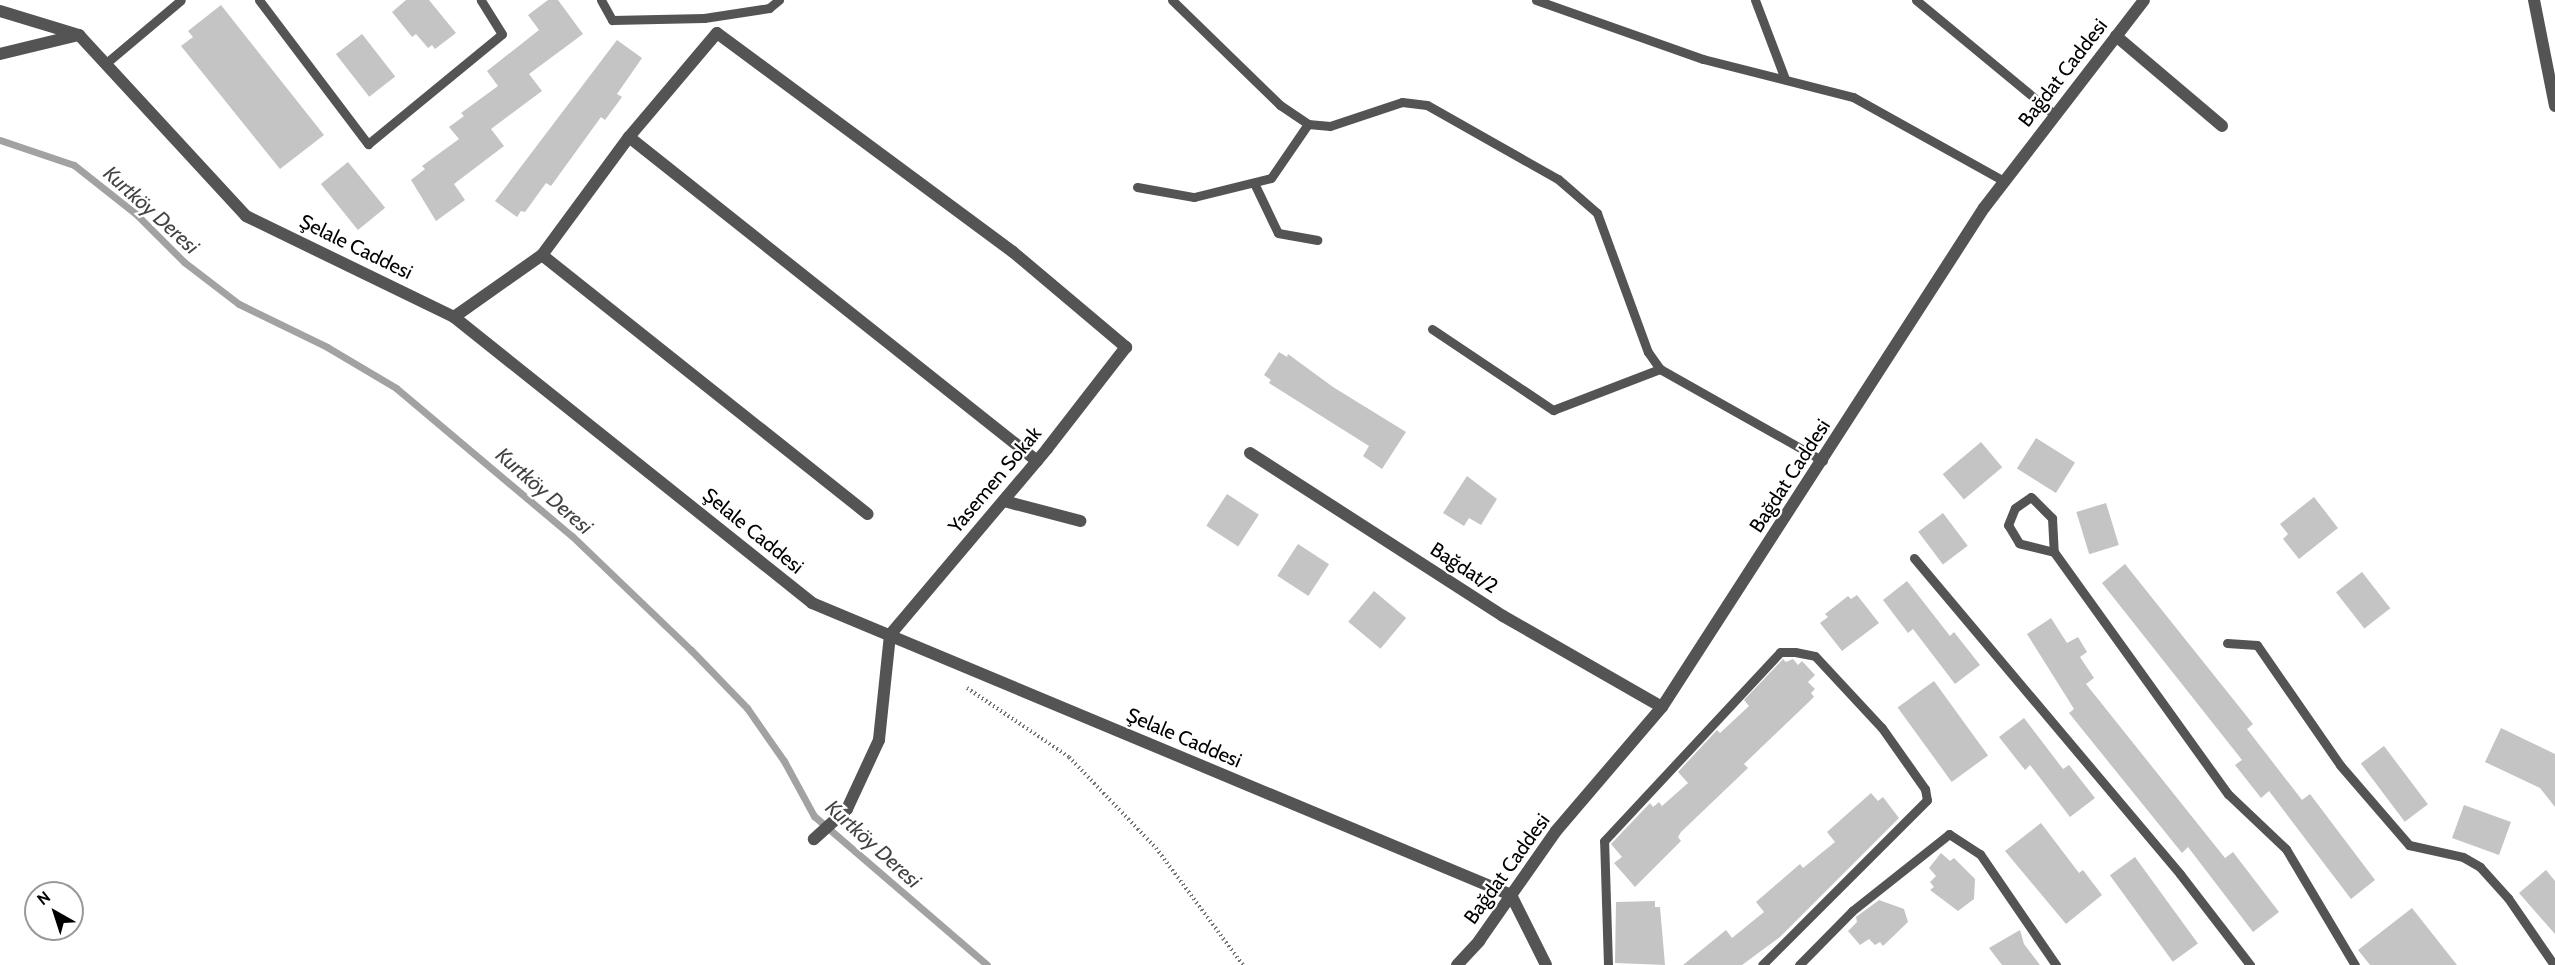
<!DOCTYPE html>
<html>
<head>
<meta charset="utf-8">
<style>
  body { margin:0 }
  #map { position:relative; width:2555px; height:965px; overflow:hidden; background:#fff; font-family:Cabin,sans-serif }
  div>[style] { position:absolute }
  .stream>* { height:7px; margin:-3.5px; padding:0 3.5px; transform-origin:3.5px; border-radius:3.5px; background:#a2a2a2 }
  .building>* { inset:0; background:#c4c4c4; transform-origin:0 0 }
  .path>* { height:4px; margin-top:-2px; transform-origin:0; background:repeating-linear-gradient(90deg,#767676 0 1.5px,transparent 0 4.5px) }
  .lane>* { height:9px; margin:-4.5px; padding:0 4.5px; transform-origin:4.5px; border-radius:4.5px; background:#545454 }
  .street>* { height:12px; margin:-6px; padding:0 6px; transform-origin:6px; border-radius:6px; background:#545454 }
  span { translate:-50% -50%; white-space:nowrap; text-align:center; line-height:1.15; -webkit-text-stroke:4.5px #fff; paint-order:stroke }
  .street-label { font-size:20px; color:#000 }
  .water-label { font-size:21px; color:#434343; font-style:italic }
  .north { position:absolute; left:24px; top:881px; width:60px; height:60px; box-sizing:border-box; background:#fff; border:2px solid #999; border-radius:50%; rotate:321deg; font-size:16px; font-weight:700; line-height:24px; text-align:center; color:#000 }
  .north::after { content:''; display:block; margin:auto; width:21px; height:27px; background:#000; clip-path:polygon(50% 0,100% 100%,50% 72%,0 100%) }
</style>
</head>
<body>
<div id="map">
  <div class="stream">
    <div style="left:0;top:140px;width:78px;rotate:18.7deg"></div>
    <div style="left:74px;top:165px;width:79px;rotate:38.3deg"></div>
    <div style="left:136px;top:214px;width:68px;rotate:45deg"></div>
    <div style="left:184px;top:262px;width:69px;rotate:37.4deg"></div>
    <div style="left:239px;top:304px;width:98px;rotate:26deg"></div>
    <div style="left:327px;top:347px;width:80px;rotate:30.7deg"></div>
    <div style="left:396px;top:388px;width:230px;rotate:40.1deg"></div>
    <div style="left:572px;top:536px;width:165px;rotate:43.8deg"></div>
    <div style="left:691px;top:650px;width:81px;rotate:46deg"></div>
    <div style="left:747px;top:708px;width:65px;rotate:55.1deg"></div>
    <div style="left:784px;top:761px;width:63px;rotate:61.4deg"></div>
    <div style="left:814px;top:816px;width:228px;rotate:40.7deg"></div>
  </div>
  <div class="building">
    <div style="clip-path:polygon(406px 0,429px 0,456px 33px,435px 49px,432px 45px,428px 48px,416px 34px,412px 37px,392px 12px)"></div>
    <div style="clip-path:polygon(548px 0,558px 0,583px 34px,529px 74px,542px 91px,491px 129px,504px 146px,454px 184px,465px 200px,436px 221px,411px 180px,425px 169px,422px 166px,459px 139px,449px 127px,464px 116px,461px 113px,498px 86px,487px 71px,539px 30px,528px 15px)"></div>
    <div style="clip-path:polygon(221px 5px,324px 135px,280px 169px,181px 46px,193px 37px,188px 31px)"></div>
    <div style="left:362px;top:34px;width:54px;height:33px;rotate:52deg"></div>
    <div style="clip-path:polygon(617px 40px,642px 58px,617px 94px,622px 97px,605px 120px,601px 117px,551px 186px,546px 183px,525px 212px,521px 211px,517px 217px,495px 201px)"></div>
    <div style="left:348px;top:162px;width:59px;height:35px;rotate:51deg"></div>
    <div style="clip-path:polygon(1279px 352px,1287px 357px,1288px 354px,1333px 387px,1406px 432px,1382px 469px,1363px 456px,1369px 446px,1269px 383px,1271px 380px,1264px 375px)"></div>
    <div style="left:2036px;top:438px;width:46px;height:36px;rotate:32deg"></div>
    <div style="left:1981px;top:442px;width:33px;height:50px;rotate:50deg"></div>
    <div style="clip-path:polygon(1467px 476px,1497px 499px,1481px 525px,1469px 518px,1464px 526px,1443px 513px)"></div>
    <div style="left:1227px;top:494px;width:38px;height:38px;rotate:33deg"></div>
    <div style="clip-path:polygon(2314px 497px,2338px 528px,2299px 559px,2283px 539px,2288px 534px,2280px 524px)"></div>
    <div style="left:2106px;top:503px;width:44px;height:31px;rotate:73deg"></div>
    <div style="left:1943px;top:513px;width:41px;height:31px;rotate:53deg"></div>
    <div style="left:1298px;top:544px;width:37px;height:38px;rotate:33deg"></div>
    <div style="clip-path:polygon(2125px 564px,2253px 724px,2247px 729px,2302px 800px,2310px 794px,2375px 880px,2351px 899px,2269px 791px,2261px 798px,2235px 765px,2242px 760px,2102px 583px)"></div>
    <div style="left:2362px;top:572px;width:46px;height:33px;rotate:52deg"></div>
    <div style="clip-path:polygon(1907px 581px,1950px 636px,1954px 632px,1980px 665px,1955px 684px,1913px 629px,1908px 633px,1883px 600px)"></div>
    <div style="left:1374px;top:591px;width:42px;height:40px;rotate:40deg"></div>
    <div style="clip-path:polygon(1857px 595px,1879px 623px,1842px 651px,1820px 623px,1828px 617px,1825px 614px,1848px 596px,1851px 599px)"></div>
    <div style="clip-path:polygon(2051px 618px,2067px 643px,2078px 637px,2087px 652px,2080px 657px,2094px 678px,2086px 684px,2225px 858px,2233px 852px,2279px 912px,2253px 932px,2188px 847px,2182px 853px,2069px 713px,2074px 709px,2027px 634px)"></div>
    <div style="clip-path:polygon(1783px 659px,1786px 662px,1793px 659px,1798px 665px,1802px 661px,1815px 675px,1808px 682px,1815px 689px,1811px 693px,1814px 697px,1744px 764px,1748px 768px,1681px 832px,1678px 837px,1681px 841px,1635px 887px,1614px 863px,1622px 857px,1611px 844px,1650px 803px,1653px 807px,1659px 802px,1662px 806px,1688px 783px,1678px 772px,1717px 730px,1720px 733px,1749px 706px,1744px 700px)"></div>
    <div style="left:1934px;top:681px;width:92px;height:45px;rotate:54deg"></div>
    <div style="clip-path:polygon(2024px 718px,2063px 769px,2069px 765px,2095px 798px,2070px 817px,2030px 765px,2025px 770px,1999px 737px)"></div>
    <div style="clip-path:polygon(2501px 728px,2555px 754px,2555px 807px,2540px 788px,2485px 762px)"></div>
    <div style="left:2384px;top:746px;width:73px;height:29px;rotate:53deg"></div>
    <div style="clip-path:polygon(1871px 793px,1878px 801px,1883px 797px,1899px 818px,1780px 937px,1742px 965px,1683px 965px,1726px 930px,1732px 938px,1764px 912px,1756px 902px,1800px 864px,1803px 868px,1835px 842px,1827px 832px)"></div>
    <div style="left:2464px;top:805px;width:50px;height:35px;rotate:20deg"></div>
    <div style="clip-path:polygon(2041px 823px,2079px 873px,2083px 870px,2102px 895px,2066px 924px,2005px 851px)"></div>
    <div style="clip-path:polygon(1941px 853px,1950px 861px,1954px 858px,1975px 879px,1974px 899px,1958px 911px,1930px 890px,1934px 887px,1930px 882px,1936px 876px,1929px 868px)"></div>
    <div style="left:2135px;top:857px;width:107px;height:31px;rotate:54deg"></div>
    <div style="clip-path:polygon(2546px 870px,2555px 881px,2555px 934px,2519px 893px)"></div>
    <div style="clip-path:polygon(1879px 900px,1904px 909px,1908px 922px,1883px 946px,1880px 942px,1875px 945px,1869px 939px,1860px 945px,1848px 931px,1857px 922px,1856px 917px)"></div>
    <div style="clip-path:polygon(1655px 901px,1655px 907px,1660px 907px,1665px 965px,1615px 963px,1616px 902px)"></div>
    <div style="clip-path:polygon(2412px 908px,2457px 965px,2370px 965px,2358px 950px)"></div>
    <div style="clip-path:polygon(2020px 930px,2024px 944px,2040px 965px,2002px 965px,1989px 948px)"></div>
  </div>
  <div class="path">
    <div style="left:967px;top:688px;width:123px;rotate:34.1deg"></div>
    <div style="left:1069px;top:757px;width:126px;rotate:46.3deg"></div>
    <div style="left:1156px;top:848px;width:146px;rotate:53.4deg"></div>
  </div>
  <div class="lane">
    <div style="left:259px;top:0;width:181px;rotate:52.9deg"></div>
    <div style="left:368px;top:144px;width:173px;rotate:-39.4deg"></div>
    <div style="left:502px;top:34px;width:40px;rotate:-122deg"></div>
    <div style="left:601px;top:0;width:23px;rotate:61deg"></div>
    <div style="left:612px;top:20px;width:92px;rotate:-1.2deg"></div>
    <div style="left:704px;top:18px;width:66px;rotate:-8.7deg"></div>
    <div style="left:769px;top:8px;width:13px;rotate:-39deg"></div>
    <div style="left:1172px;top:0;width:151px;rotate:44.2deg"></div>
    <div style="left:1280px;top:105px;width:34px;rotate:34deg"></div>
    <div style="left:1308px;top:124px;width:22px;rotate:5deg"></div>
    <div style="left:1330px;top:126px;width:76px;rotate:-18.4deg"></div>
    <div style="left:1402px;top:102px;width:25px;rotate:7deg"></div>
    <div style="left:1427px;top:105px;width:150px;rotate:29.5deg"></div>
    <div style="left:1558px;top:179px;width:52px;rotate:41.1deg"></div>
    <div style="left:1597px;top:213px;width:148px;rotate:69.9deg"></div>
    <div style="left:1648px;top:352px;width:21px;rotate:55deg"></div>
    <div style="left:1660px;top:369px;width:187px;rotate:29.4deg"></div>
    <div style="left:1536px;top:0;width:177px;rotate:19.5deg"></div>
    <div style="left:1703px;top:59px;width:155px;rotate:14.2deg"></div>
    <div style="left:1853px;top:97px;width:173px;rotate:29.1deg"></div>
    <div style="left:1755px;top:0;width:85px;rotate:69.2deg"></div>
    <div style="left:1916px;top:0;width:180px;rotate:39.6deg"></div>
    <div style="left:105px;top:64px;width:99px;rotate:-40.1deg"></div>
    <div style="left:1254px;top:183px;width:55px;rotate:64.4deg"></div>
    <div style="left:1278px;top:233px;width:40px;rotate:10deg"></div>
    <div style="left:1137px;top:187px;width:58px;rotate:10deg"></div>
    <div style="left:1194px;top:197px;width:79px;rotate:-13.9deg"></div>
    <div style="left:1271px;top:178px;width:65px;rotate:-55.6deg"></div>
    <div style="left:1432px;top:329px;width:146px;rotate:33.8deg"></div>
    <div style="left:1553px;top:410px;width:115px;rotate:-21deg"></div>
    <div style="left:2054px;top:552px;width:36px;rotate:-166deg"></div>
    <div style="left:2019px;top:543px;width:21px;rotate:-121deg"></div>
    <div style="left:2008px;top:525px;width:18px;rotate:-68deg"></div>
    <div style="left:2015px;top:508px;width:19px;rotate:-35deg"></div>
    <div style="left:2031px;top:497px;width:30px;rotate:45deg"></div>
    <div style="left:2052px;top:518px;width:34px;rotate:87deg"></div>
    <div style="left:2054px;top:552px;width:298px;rotate:54.3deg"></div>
    <div style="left:2228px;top:794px;width:80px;rotate:43.5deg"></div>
    <div style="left:2286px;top:849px;width:135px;rotate:59.3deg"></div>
    <div style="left:1914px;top:558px;width:413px;rotate:49.9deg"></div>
    <div style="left:2180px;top:874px;width:115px;rotate:52.4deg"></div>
    <div style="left:2227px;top:643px;width:30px;rotate:4deg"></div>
    <div style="left:2257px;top:645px;width:146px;rotate:55.3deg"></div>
    <div style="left:2340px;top:765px;width:106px;rotate:49.2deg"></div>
    <div style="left:2409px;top:845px;width:55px;rotate:12.5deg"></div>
    <div style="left:2463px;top:857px;width:20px;rotate:30deg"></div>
    <div style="left:2480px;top:867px;width:42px;rotate:47.9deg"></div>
    <div style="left:2508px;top:898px;width:81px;rotate:55.5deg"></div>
    <div style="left:1608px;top:965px;width:124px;rotate:-91.8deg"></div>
    <div style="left:1604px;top:841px;width:258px;rotate:-47deg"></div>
    <div style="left:1780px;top:652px;width:15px"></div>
    <div style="left:1795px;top:652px;width:20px;rotate:11deg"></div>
    <div style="left:1815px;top:656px;width:98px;rotate:47.1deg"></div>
    <div style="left:1882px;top:728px;width:75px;rotate:54.8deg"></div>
    <div style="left:1925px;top:789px;width:11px;rotate:80deg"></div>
    <div style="left:1927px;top:800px;width:233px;rotate:135deg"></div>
    <div style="left:1799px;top:965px;width:76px;rotate:-45.5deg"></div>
    <div style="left:1852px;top:911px;width:124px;rotate:-38.4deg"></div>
    <div style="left:1949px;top:834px;width:37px;rotate:33deg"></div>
    <div style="left:1980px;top:854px;width:135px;rotate:55.6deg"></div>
  </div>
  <div class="street">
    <div style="left:2534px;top:0;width:108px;rotate:78.8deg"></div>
    <div style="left:0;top:11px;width:83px;rotate:16.9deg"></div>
    <div style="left:79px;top:35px;width:246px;rotate:47.3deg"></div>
    <div style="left:246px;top:216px;width:231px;rotate:25.9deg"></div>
    <div style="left:454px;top:317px;width:458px;rotate:38.6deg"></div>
    <div style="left:812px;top:603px;width:758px;rotate:22.67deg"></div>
    <div style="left:1511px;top:895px;width:78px;rotate:63.4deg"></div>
    <div style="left:2116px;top:36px;width:139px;rotate:40.3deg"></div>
    <div style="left:0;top:54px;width:80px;rotate:-13.7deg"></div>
    <div style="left:629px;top:137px;width:521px;rotate:38.45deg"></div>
    <div style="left:542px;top:255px;width:416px;rotate:38.5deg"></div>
    <div style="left:454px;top:317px;width:108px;rotate:-35.2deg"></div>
    <div style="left:542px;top:255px;width:147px;rotate:-53.6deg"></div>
    <div style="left:629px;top:137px;width:136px;rotate:-49.8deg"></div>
    <div style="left:717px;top:33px;width:368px;rotate:36.5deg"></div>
    <div style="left:1013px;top:252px;width:148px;rotate:40.1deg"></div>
    <div style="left:1126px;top:347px;width:129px;rotate:127.8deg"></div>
    <div style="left:1047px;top:449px;width:243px;rotate:130.2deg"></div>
    <div style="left:890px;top:635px;width:106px;rotate:96deg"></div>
    <div style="left:879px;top:740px;width:76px;rotate:114.9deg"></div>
    <div style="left:847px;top:809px;width:45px;rotate:137.7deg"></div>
    <div style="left:1250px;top:453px;width:301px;rotate:32.8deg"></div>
    <div style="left:1503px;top:616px;width:183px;rotate:29.8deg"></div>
    <div style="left:1004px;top:501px;width:79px;rotate:14.7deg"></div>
    <div style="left:1457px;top:965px;width:33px;rotate:-47deg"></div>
    <div style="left:1479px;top:941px;width:134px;rotate:-55deg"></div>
    <div style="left:1556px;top:831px;width:163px;rotate:-49.5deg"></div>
    <div style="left:1662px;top:707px;width:594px;rotate:-57.17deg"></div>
    <div style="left:1984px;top:208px;width:262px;rotate:-52.4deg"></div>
  </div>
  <div class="street-label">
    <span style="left:2063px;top:73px;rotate:-52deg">Bağdat Caddesi</span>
    <span style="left:356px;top:247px;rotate:26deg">Şelale Caddesi</span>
    <span style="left:1790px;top:476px;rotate:-57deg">Bağdat Caddesi</span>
    <span style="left:995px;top:480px;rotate:-50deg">Yasemen Sokak</span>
    <span style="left:753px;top:531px;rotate:39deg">Şelale Caddesi</span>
    <span style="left:1464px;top:568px;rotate:33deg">Bağdat/2</span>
    <span style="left:1184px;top:738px;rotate:23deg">Şelale Caddesi</span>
    <span style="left:1507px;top:869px;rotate:-54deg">Bağdat Caddesi</span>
  </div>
  <div class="water-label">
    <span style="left:151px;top:210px;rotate:42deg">Kurtköy Deresi</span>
    <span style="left:544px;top:491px;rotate:41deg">Kurtköy Deresi</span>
    <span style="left:873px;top:844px;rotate:42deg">Kurtköy Deresi</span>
  </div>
  <div class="north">N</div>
</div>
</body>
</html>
